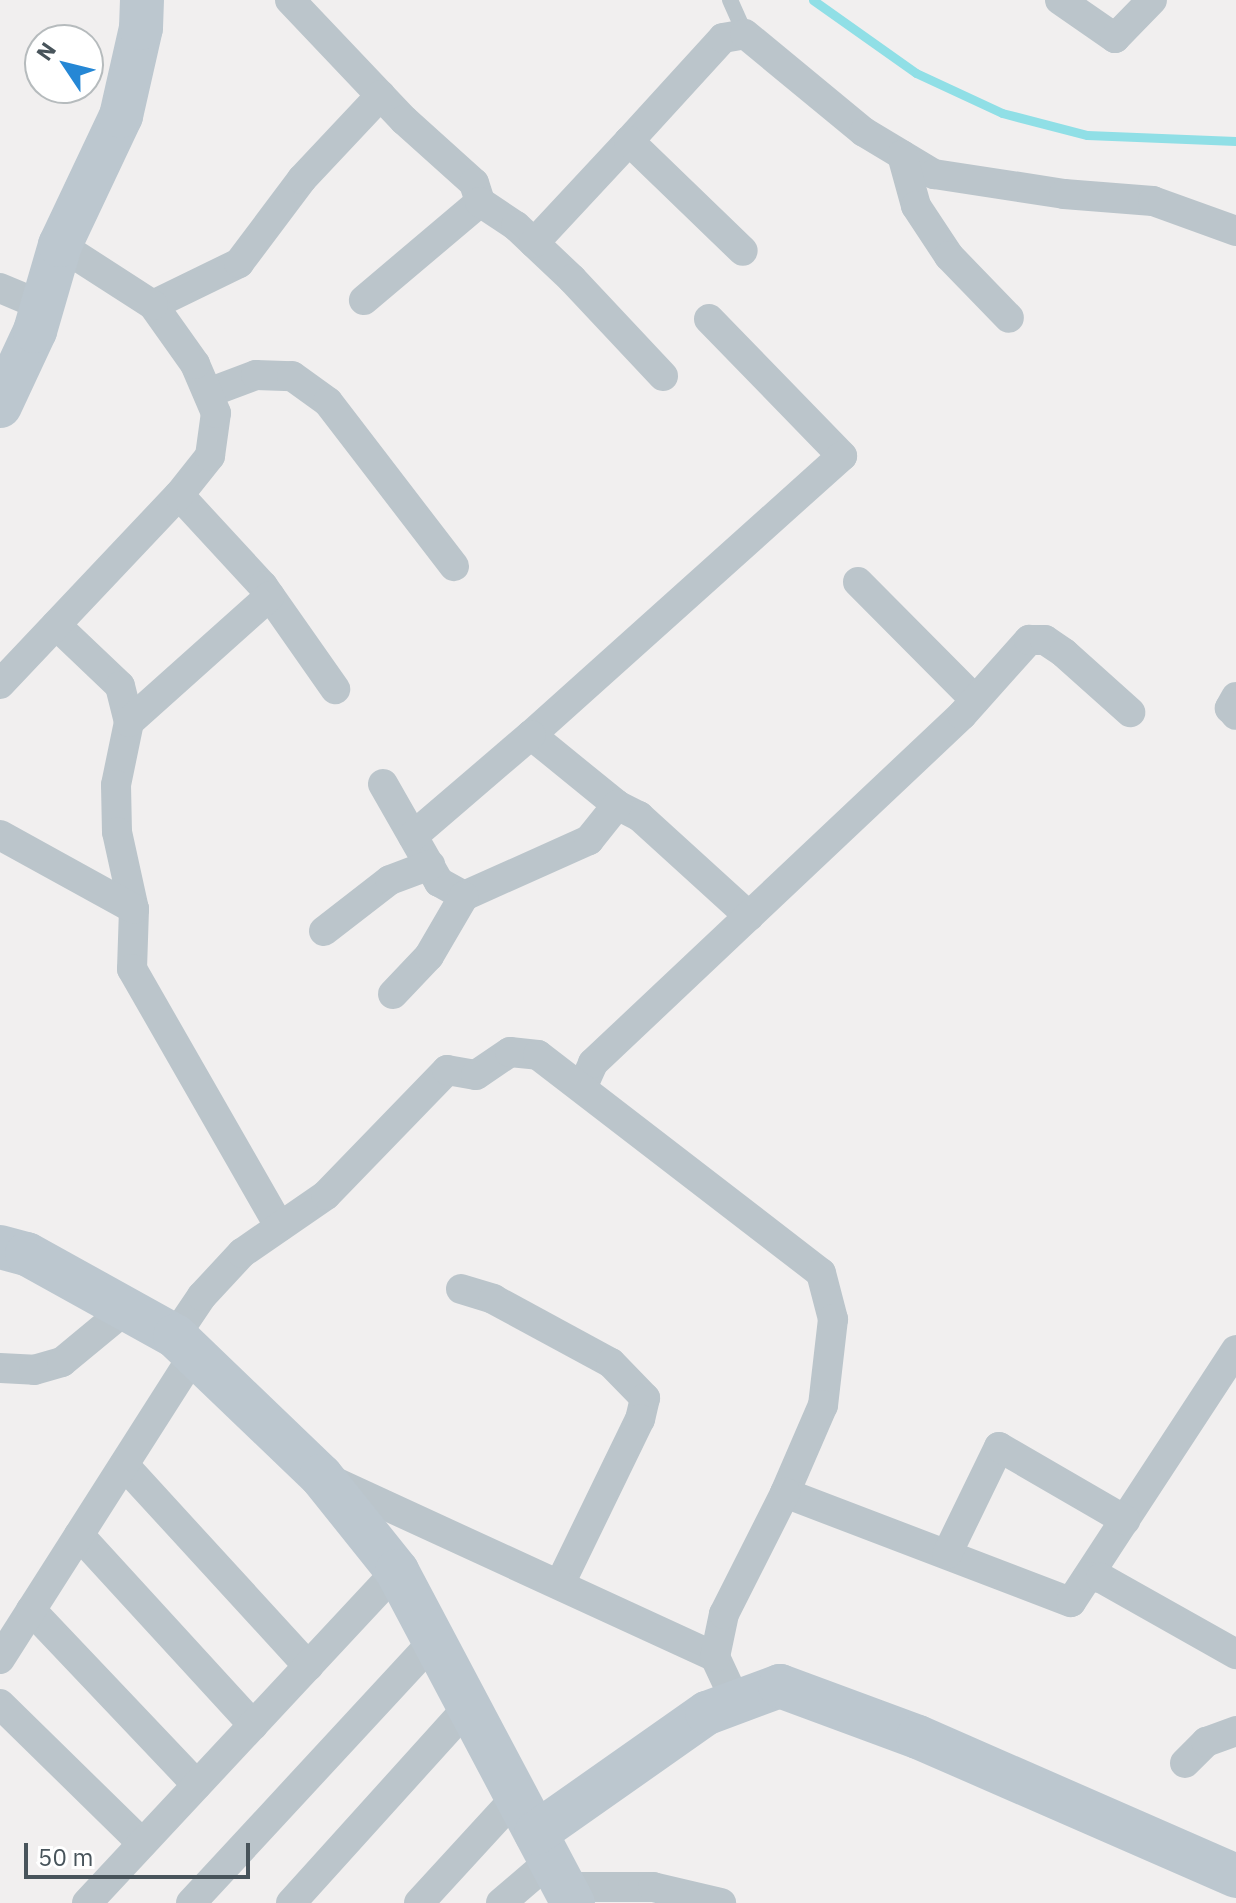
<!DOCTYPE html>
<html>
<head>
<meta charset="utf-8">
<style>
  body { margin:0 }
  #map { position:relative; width:1236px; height:1903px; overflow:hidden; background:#f1efef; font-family:"IBM Plex Sans",sans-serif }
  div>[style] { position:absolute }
  .stream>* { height:9px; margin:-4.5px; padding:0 4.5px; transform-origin:4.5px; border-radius:4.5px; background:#90dfe6 }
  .lane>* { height:16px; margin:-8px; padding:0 8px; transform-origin:8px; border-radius:8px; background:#bbc5cb }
  .street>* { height:30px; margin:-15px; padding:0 15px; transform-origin:15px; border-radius:15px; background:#bbc5cb }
  .secondary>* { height:44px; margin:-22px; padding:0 22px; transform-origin:22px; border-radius:22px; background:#bcc7cf }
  span { translate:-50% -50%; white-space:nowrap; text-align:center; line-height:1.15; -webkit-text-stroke:6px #fff; paint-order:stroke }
  .north { position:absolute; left:24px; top:24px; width:80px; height:80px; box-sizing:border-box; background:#fff; border:2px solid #b6bbbd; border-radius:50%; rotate:305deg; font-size:22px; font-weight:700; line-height:32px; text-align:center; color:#48545b }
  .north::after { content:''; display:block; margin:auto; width:28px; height:36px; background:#2587d5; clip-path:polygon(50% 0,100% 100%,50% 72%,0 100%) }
  .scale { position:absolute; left:24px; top:1843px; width:226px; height:36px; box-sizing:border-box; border:4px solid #48545b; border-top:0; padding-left:10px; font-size:24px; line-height:28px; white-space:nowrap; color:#48545b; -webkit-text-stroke:6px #fff; paint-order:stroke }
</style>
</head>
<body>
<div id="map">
  <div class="stream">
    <div style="left:813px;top:0;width:126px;rotate:35.3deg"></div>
    <div style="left:916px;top:73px;width:95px;rotate:24.9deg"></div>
    <div style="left:1002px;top:113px;width:88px;rotate:14.5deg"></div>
    <div style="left:1087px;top:135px;width:149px;rotate:2.3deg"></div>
  </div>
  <div class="lane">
    <div style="left:730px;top:0;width:37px;rotate:66deg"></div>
  </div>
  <div class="street">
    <div style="left:290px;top:0;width:166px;rotate:46.5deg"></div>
    <div style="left:404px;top:120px;width:94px;rotate:42deg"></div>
    <div style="left:474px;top:183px;width:20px;rotate:72deg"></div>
    <div style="left:480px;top:202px;width:152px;rotate:139.8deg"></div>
    <div style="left:1060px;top:0;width:67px;rotate:34.6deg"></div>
    <div style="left:1115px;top:38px;width:53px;rotate:-45.8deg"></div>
    <div style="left:629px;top:141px;width:139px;rotate:-47.6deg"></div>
    <div style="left:723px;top:38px;width:22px;rotate:-10deg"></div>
    <div style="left:745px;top:34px;width:154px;rotate:39.5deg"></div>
    <div style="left:864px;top:132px;width:82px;rotate:31deg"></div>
    <div style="left:934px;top:174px;width:132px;rotate:8.7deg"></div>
    <div style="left:1064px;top:194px;width:89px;rotate:4.5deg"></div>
    <div style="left:1153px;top:201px;width:88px;rotate:19.9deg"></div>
    <div style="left:902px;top:155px;width:53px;rotate:74.6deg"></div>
    <div style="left:916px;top:206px;width:60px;rotate:56.6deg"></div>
    <div style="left:949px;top:256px;width:86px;rotate:45.9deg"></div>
    <div style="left:480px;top:202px;width:43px;rotate:33.7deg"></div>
    <div style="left:516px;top:226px;width:77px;rotate:43.4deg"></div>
    <div style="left:572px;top:279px;width:133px;rotate:46.8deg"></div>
    <div style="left:534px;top:243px;width:139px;rotate:-47deg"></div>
    <div style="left:629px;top:141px;width:158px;rotate:44deg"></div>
    <div style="left:0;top:288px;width:41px;rotate:22.8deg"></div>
    <div style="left:153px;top:305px;width:96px;rotate:-26deg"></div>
    <div style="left:239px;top:263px;width:105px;rotate:-53.1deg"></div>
    <div style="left:302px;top:179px;width:115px;rotate:-46.8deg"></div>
    <div style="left:709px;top:319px;width:191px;rotate:45.8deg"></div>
    <div style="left:842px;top:456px;width:418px;rotate:138.1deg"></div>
    <div style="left:531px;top:735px;width:111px;rotate:39.1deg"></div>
    <div style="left:617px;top:805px;width:25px;rotate:27deg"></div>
    <div style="left:639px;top:816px;width:149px;rotate:42.3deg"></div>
    <div style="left:208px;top:393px;width:51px;rotate:-20.6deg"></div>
    <div style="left:256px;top:375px;width:36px;rotate:2deg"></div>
    <div style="left:292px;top:376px;width:44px;rotate:35.8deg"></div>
    <div style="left:328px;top:402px;width:207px;rotate:52.5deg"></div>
    <div style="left:179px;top:495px;width:124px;rotate:47.3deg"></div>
    <div style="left:263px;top:586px;width:126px;rotate:55deg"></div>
    <div style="left:858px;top:582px;width:166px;rotate:45.2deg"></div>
    <div style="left:56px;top:625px;width:88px;rotate:43.6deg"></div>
    <div style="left:120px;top:686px;width:37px;rotate:76deg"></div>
    <div style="left:129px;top:722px;width:64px;rotate:101.7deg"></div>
    <div style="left:116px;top:785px;width:47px;rotate:88.8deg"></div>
    <div style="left:117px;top:832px;width:79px;rotate:77.6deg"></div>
    <div style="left:134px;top:909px;width:60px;rotate:91.9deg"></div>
    <div style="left:132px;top:969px;width:297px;rotate:60.2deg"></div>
    <div style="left:0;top:684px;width:260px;rotate:-46.6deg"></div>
    <div style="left:179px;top:495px;width:50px;rotate:-51.5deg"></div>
    <div style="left:210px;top:456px;width:43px;rotate:-82.1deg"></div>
    <div style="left:216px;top:413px;width:53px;rotate:-113.2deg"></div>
    <div style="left:195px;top:364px;width:72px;rotate:-125.4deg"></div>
    <div style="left:153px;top:305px;width:111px;rotate:-147.2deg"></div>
    <div style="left:1236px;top:697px;width:13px;rotate:119deg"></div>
    <div style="left:1230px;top:708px;width:9px;rotate:49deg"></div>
    <div style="left:129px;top:722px;width:189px;rotate:-41.8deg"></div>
    <div style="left:383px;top:784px;width:113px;rotate:60.3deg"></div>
    <div style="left:439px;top:882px;width:29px;rotate:29deg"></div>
    <div style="left:464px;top:896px;width:137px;rotate:-24.1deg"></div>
    <div style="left:589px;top:840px;width:45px;rotate:-51.3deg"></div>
    <div style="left:0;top:835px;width:153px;rotate:28.9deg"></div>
    <div style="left:413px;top:836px;width:155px;rotate:-40.6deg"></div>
    <div style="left:324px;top:931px;width:83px;rotate:-37.7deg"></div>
    <div style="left:390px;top:880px;width:43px;rotate:-20.6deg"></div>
    <div style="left:393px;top:994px;width:52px;rotate:-46.5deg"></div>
    <div style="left:429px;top:956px;width:69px;rotate:-59.7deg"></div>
    <div style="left:582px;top:1088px;width:27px;rotate:-66deg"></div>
    <div style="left:593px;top:1063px;width:507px;rotate:-43.32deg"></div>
    <div style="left:962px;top:715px;width:101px;rotate:-48.2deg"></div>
    <div style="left:1029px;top:640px;width:16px"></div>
    <div style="left:1045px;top:640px;width:23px;rotate:34deg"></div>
    <div style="left:1064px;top:653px;width:89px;rotate:41.8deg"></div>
    <div style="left:461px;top:1289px;width:34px;rotate:17deg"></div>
    <div style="left:493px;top:1299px;width:134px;rotate:28.5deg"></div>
    <div style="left:611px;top:1363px;width:49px;rotate:45.8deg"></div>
    <div style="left:645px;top:1398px;width:22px;rotate:103deg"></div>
    <div style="left:640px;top:1419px;width:183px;rotate:115.9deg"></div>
    <div style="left:175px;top:1336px;width:48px;rotate:-56deg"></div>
    <div style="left:202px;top:1296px;width:59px;rotate:-47.1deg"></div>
    <div style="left:242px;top:1253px;width:102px;rotate:-34.6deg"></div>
    <div style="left:326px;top:1195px;width:174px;rotate:-45.9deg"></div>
    <div style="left:447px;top:1070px;width:29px;rotate:10deg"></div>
    <div style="left:476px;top:1075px;width:41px;rotate:-34.1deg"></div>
    <div style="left:510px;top:1052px;width:28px;rotate:6deg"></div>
    <div style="left:538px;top:1055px;width:357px;rotate:37.6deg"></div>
    <div style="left:821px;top:1273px;width:48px;rotate:75.4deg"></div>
    <div style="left:833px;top:1319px;width:87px;rotate:96.6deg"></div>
    <div style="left:823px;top:1405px;width:96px;rotate:113.4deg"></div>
    <div style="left:785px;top:1493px;width:306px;rotate:20.9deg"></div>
    <div style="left:1071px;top:1602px;width:301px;rotate:-56.8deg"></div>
    <div style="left:0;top:1368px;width:34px;rotate:3deg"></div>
    <div style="left:34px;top:1370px;width:29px;rotate:-16deg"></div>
    <div style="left:62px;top:1362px;width:83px;rotate:-39.6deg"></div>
    <div style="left:124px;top:1465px;width:273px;rotate:47.5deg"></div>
    <div style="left:324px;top:1477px;width:430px;rotate:24.7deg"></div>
    <div style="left:79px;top:1535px;width:258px;rotate:47.5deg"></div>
    <div style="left:947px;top:1554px;width:119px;rotate:-64.1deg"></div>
    <div style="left:999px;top:1447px;width:146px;rotate:30.1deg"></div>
    <div style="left:1088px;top:1577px;width:13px;rotate:4deg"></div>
    <div style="left:1101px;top:1578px;width:155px;rotate:29.4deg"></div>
    <div style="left:31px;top:1610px;width:241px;rotate:46.5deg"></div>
    <div style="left:0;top:1659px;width:363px;rotate:-57.5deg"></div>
    <div style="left:736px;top:1702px;width:50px;rotate:-115deg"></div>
    <div style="left:715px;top:1657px;width:44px;rotate:-78.2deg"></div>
    <div style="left:724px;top:1614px;width:136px;rotate:-63.2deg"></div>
    <div style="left:0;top:1704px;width:199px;rotate:44.4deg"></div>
    <div style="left:1185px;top:1763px;width:30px;rotate:-45deg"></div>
    <div style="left:1206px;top:1742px;width:32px;rotate:-20deg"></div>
    <div style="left:564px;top:1887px;width:89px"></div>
    <div style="left:653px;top:1887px;width:70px;rotate:13.2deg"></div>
    <div style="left:87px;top:1903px;width:454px;rotate:-47deg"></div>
    <div style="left:191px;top:1903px;width:357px;rotate:-47.2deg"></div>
    <div style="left:291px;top:1903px;width:266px;rotate:-47.9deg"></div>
    <div style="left:419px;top:1903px;width:144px;rotate:-47.5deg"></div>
    <div style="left:501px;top:1903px;width:65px;rotate:-40.6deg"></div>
  </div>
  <div class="secondary">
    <div style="left:0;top:406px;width:83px;rotate:-65deg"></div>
    <div style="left:35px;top:331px;width:90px;rotate:-73.8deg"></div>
    <div style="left:60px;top:245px;width:143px;rotate:-64.7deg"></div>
    <div style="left:121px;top:116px;width:90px;rotate:-77.2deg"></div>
    <div style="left:141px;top:28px;width:28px;rotate:-88deg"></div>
    <div style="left:0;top:1247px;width:28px;rotate:15deg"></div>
    <div style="left:27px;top:1254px;width:169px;rotate:29deg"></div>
    <div style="left:175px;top:1336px;width:202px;rotate:43.8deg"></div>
    <div style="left:321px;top:1476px;width:122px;rotate:51.3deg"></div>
    <div style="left:397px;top:1571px;width:376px;rotate:62.1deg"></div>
    <div style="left:536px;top:1833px;width:209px;rotate:-35.1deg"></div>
    <div style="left:707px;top:1713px;width:78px;rotate:-20.3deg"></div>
    <div style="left:780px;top:1686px;width:147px;rotate:20.3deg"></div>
    <div style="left:918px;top:1737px;width:347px;rotate:23.6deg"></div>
  </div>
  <div class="north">N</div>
  <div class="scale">50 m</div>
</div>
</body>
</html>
